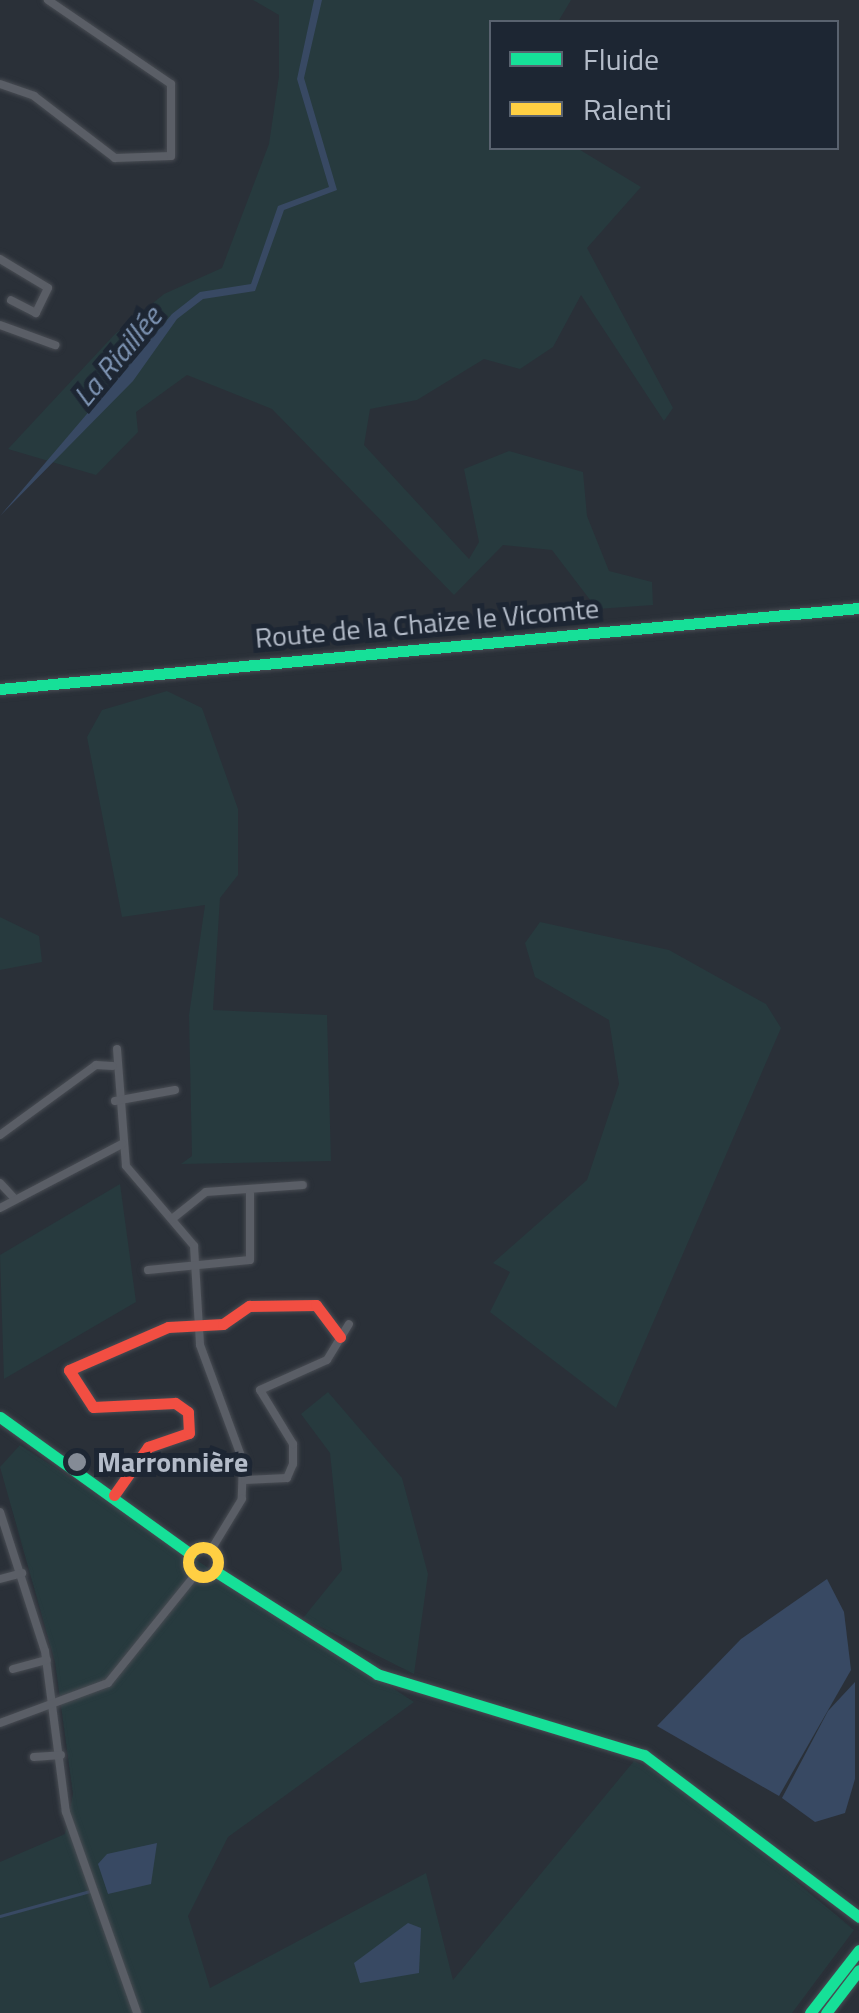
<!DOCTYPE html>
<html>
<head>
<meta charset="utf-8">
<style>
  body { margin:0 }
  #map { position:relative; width:859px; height:2013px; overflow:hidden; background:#2a3038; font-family:"Titillium Web",sans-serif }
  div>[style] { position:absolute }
  .green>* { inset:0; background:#273a3e }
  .water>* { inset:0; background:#384963 }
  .stream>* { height:2.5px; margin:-1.25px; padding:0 1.25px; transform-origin:1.25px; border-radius:1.25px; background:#384963 }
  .roads { filter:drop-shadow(0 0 2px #484c53) drop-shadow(0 0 2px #484c53) }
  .street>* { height:8px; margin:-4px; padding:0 4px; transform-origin:4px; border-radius:4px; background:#5a5e66 }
  .fast>* { height:11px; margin:-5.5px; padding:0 5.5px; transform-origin:5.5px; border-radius:5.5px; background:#16e098 }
  .slow>* { height:11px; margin:-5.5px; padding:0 5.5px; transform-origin:5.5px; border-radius:5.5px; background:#ffcf43 }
  .slow>.ring { margin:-5.5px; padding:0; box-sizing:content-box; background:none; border:11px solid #ffcf43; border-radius:50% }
  .jam>* { height:11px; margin:-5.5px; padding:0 5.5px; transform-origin:5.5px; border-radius:5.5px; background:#f24e42 }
  .dots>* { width:28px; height:28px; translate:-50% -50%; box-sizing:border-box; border:5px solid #1d2633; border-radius:50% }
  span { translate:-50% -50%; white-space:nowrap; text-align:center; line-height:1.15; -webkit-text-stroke:10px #1d2633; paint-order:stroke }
  .street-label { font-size:28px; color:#b4bcc9 }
  .poi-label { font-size:28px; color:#b4bcc9; font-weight:700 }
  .left { translate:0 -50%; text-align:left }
  .water-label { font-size:30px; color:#7c92b1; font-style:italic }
  .legend { position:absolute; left:489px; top:20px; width:350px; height:130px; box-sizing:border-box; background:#1d2633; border:2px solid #59626f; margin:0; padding:12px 18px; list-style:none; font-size:30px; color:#b4bcc9 }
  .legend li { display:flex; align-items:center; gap:20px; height:50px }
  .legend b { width:50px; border:2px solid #59626f }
</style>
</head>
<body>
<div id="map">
  <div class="green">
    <div style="clip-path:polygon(253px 0,571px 0,558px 22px,492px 22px,492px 148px,577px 148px,641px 187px,587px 248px,673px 408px,664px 421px,581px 295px,553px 347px,520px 369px,484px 359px,417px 400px,370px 409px,364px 445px,469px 559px,479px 542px,464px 469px,509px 451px,583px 472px,587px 516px,609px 571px,652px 582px,653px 605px,597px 609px,552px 550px,503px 545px,454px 595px,272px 409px,187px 375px,136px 412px,138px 432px,96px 475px,8px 449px,115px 334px,164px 294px,222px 268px,269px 144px,279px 76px,279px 15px)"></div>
    <div style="clip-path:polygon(167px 691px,202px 708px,238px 809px,238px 875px,220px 898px,213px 1010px,327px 1015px,331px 1161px,181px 1164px,192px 1156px,189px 1015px,205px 905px,122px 917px,87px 737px,102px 710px)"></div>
    <div style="clip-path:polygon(0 917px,39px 936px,42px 962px,0 970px)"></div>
    <div style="clip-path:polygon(540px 922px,669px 950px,766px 1004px,781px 1028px,616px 1408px,490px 1312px,510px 1272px,493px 1263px,587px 1180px,619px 1084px,609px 1020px,535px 977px,525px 943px)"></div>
    <div style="clip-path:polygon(120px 1184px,136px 1302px,4px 1379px,0 1255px)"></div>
    <div style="clip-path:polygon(328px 1392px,402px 1478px,428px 1574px,414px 1674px,303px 1618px,342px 1570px,330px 1453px,301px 1414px)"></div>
    <div style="clip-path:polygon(20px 1445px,414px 1702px,228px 1837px,188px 1916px,210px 1988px,426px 1873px,453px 1980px,634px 1761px,680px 1785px,854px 1930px,792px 2013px,0 2013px,0 1862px,65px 1834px,73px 1794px,55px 1662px,0 1467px)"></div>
  </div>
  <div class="water">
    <div style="clip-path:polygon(314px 0,322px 0,304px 78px,337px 190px,284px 210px,255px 291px,203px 299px,177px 319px,133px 381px,0 516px,172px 314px,200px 292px,251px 284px,278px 206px,329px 187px,297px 79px)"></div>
    <div style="clip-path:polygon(827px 1579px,844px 1612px,851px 1670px,779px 1796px,657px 1726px,741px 1639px)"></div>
    <div style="clip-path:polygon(855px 1682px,855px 1779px,845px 1813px,815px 1822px,782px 1798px,828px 1711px)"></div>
    <div style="clip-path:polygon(157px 1843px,151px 1884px,108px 1894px,98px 1864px,107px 1854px)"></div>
    <div style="clip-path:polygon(408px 1923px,421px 1928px,419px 1973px,360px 1983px,354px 1963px)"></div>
  </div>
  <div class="stream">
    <div style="left:0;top:1916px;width:93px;rotate:-15.5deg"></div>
  </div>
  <div class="roads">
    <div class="street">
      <div style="left:0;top:84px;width:36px;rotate:19deg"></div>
      <div style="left:34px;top:96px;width:102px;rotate:37.4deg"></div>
      <div style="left:115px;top:158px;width:56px;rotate:-2deg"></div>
      <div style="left:171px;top:156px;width:72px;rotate:-90deg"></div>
      <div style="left:171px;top:84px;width:149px;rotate:-145.7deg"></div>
      <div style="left:0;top:259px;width:56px;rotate:31.1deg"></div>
      <div style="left:48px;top:288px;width:28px;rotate:116deg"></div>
      <div style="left:36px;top:313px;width:28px;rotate:-153deg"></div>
      <div style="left:0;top:325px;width:59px;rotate:20deg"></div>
      <div style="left:117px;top:1049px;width:117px;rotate:85.6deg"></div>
      <div style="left:126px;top:1166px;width:105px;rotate:49.6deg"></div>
      <div style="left:194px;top:1246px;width:99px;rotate:86.5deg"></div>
      <div style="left:200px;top:1345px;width:124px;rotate:69.7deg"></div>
      <div style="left:243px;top:1461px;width:38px;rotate:92deg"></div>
      <div style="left:242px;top:1499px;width:60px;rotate:121.3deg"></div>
      <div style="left:115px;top:1101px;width:61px;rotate:-10.4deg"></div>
      <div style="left:0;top:1135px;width:119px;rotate:-36.1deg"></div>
      <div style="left:96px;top:1065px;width:17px;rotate:3deg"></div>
      <div style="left:0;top:1183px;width:19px;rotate:47deg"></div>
      <div style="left:0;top:1208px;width:138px;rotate:-27.7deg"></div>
      <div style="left:172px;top:1219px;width:43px;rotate:-38.5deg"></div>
      <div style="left:206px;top:1192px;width:97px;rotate:-4.1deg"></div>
      <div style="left:148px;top:1270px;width:102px;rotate:-5.6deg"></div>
      <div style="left:250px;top:1260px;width:67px;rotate:-90deg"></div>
      <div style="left:245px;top:1480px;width:42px;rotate:-2.7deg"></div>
      <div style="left:287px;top:1478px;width:15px;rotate:-67deg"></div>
      <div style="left:293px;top:1464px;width:20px;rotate:-90deg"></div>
      <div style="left:293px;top:1444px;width:63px;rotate:-121.4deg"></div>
      <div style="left:260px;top:1390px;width:73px;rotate:-24.1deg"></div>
      <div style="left:327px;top:1360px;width:42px;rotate:-58.6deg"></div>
      <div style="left:0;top:1512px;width:146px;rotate:72.1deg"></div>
      <div style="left:45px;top:1651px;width:162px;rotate:82.6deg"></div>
      <div style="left:66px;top:1812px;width:213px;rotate:70.5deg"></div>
      <div style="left:0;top:1579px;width:23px;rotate:-15deg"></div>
      <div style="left:13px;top:1669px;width:35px;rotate:-15deg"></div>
      <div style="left:0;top:1723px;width:115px;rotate:-20.3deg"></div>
      <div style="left:108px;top:1683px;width:139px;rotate:-51.1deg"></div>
      <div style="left:34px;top:1757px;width:27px;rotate:-4deg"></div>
    </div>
    <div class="fast">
      <div style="left:0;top:689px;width:863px;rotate:-5.39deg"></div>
      <div style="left:0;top:1417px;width:235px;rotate:35.7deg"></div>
      <div style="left:215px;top:1571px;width:192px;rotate:32.4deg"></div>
      <div style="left:377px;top:1674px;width:279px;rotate:16.9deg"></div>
      <div style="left:644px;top:1755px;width:269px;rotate:37deg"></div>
      <div style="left:810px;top:2013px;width:80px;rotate:-52.1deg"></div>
      <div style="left:826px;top:2013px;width:54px;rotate:-52.5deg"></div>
    </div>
    <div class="slow">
      <div class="ring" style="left:188px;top:1547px;width:19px;height:19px"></div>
    </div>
    <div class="jam">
      <div style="left:114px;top:1495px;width:59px;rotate:-54.7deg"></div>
      <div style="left:148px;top:1447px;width:43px;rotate:-18.9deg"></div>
      <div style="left:189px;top:1433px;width:21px;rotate:-93deg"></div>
      <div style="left:188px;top:1412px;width:16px;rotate:-145deg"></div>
      <div style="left:175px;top:1403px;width:82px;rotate:177.2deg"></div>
      <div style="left:93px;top:1407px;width:44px;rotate:-123deg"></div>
      <div style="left:69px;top:1370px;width:108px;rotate:-23.5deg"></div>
      <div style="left:168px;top:1327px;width:55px;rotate:-3.1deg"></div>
      <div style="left:223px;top:1324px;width:32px;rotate:-35deg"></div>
      <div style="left:249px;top:1306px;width:67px;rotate:-0.9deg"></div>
      <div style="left:316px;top:1305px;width:40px;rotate:53deg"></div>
    </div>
  </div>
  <div class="dots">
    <div style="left:77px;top:1462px;background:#848b96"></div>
  </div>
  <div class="street-label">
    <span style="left:427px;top:623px;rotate:-5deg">Route de la Chaize le Vicomte</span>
  </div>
  <div class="poi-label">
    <span class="left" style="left:97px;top:1462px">Marronnière</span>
  </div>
  <div class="water-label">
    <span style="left:117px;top:356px;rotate:-50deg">La Riaillée</span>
  </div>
  <ul class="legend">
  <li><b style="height:12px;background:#16e098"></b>Fluide</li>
  <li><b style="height:12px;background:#ffcf43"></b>Ralenti</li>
  </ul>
</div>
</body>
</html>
